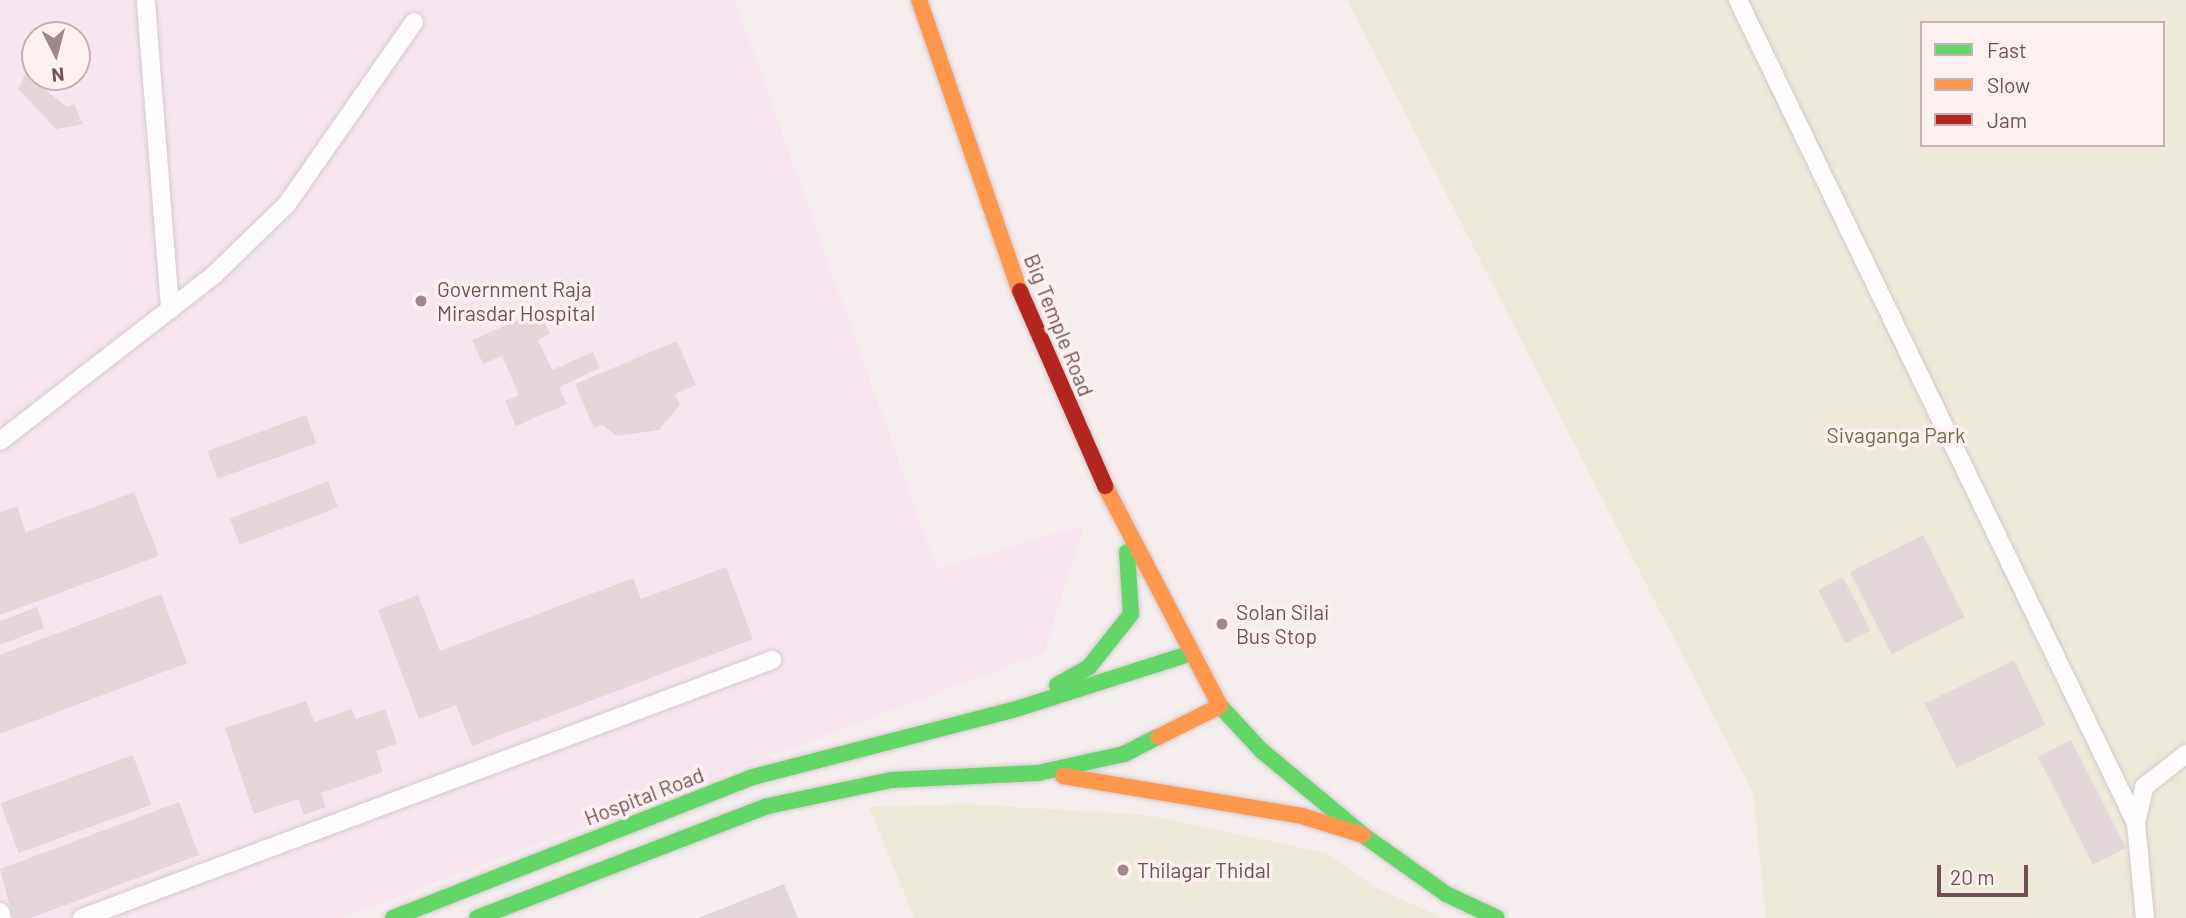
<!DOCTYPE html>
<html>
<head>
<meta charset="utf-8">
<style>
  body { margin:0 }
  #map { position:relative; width:2186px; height:918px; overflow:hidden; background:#f6eeee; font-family:Barlow,sans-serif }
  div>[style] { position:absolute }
  .medical>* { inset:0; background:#f7e6ef }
  .green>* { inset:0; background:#eeeada }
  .building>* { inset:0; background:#e3d6d8; transform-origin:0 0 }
  .roads { filter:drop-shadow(0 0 2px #d4c9cb) drop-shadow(0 0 2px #d4c9cb) }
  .lane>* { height:18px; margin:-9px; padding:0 9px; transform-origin:9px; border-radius:9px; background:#fefcfc }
  .fast>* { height:16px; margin:-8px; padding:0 8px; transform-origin:8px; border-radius:8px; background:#63d668 }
  .slow>* { height:16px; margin:-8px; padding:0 8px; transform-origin:8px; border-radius:8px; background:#ff974d }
  .jam>* { height:16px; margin:-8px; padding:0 8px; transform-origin:8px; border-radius:8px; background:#b3261e }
  .dots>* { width:19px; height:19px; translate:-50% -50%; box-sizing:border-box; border:4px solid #fdf0f0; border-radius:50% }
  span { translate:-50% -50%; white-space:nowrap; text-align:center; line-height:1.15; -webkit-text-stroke:7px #fdf0f0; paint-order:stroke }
  .poi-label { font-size:21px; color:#735059 }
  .left { translate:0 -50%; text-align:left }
  .street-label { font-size:21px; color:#735059 }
  .park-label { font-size:21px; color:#6d7147 }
  .legend { position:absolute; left:1920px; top:21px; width:245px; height:126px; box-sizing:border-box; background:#fdf0f0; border:2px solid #c6b0b4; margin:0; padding:9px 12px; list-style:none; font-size:21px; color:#735059 }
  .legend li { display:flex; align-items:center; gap:14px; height:35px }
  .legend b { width:35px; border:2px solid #c6b0b4 }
  .north { position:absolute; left:21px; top:21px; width:70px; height:70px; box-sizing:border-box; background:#fdf0f0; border:2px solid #c6b0b4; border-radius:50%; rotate:174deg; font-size:19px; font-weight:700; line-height:28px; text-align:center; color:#735059 }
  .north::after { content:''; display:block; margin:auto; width:24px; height:32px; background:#a1878d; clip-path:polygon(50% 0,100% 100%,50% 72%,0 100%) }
  .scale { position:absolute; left:1937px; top:865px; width:91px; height:32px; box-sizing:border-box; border:4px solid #735059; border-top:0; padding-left:9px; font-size:21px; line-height:24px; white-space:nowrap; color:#735059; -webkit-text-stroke:5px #fdf0f0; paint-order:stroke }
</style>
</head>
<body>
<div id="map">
  <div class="medical">
    <div style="clip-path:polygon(evenodd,0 0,735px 0,937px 569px,1084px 525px,1044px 653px,343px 918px,0 918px,0 0,35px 35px,77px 35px,77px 77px,35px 77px,35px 35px)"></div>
  </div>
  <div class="green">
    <div style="clip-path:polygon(evenodd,1347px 0,2186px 0,2186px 918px,1766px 918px,1753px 793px,1347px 0,1922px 23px,2163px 23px,2163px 145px,1922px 145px,1922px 23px)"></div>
    <div style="clip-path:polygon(967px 804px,1147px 815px,1327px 853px,1376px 888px,1443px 918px,914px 918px,869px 807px)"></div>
  </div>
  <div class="building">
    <div style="clip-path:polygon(29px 67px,43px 77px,43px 88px,67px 107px,74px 104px,83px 124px,56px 129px,18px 89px)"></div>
    <div style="clip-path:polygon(540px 311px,550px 334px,538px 340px,552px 370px,593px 352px,600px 368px,559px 387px,567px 404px,516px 426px,505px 401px,519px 395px,502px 356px,483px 364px,472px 340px)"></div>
    <div style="clip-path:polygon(677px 341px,696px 385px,675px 394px,680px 405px,659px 430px,617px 436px,602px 425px,594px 428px,575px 384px)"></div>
    <div style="left:306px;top:415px;width:30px;height:105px;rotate:70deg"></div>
    <div style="left:328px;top:481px;width:28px;height:105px;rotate:69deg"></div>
    <div style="clip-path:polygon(134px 492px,159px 556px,0 615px,0 512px,17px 506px,26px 532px)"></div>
    <div style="left:1923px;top:535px;width:92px;height:82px;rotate:63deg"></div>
    <div style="clip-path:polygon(726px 567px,753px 639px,472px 746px,456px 705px,419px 719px,378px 610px,418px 595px,440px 651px,633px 578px,641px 599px)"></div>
    <div style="left:1843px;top:577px;width:60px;height:28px;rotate:63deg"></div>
    <div style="clip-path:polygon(161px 594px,187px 663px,0 734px,0 655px)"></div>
    <div style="clip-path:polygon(37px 607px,44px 628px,0 645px,0 621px)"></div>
    <div style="left:2014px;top:660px;width:72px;height:99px;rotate:64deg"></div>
    <div style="clip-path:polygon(306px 701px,314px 722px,352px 709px,356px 719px,385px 709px,397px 744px,376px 751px,383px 772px,321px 793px,326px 807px,304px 815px,298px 799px,254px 814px,225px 728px)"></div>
    <div style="left:2071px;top:740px;width:121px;height:37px;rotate:63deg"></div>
    <div style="left:133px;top:755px;width:53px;height:141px;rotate:70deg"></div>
    <div style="clip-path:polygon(179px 802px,199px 855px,31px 918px,13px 918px,0 869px)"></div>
    <div style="clip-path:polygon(784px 884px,798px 918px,698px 918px)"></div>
  </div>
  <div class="roads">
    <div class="lane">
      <div style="left:1738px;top:0;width:914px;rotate:64.19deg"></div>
      <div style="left:2136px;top:823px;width:95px;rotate:84.6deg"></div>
      <div style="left:146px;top:3px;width:308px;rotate:85.5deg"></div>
      <div style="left:0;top:441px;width:271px;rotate:-37.8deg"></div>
      <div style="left:214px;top:275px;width:102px;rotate:-44.2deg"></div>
      <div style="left:287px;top:204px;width:222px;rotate:-55.1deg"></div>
      <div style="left:2136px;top:823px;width:37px;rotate:-77deg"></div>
      <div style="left:2144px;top:787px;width:53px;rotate:-38.2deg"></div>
      <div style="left:0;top:912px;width:6px;rotate:72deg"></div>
      <div style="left:82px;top:918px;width:737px;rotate:-20.5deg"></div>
    </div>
    <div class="fast">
      <div style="left:1057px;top:685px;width:37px;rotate:-29deg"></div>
      <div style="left:1089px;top:667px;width:68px;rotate:-51.6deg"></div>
      <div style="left:1131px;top:614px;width:62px;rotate:-93.7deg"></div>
      <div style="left:1220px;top:706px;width:62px;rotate:47deg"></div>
      <div style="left:1262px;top:751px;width:131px;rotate:39.7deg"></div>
      <div style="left:1363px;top:835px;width:102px;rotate:35.4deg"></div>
      <div style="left:1446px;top:894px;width:56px;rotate:25.2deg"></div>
      <div style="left:393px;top:918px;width:387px;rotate:-21.4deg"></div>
      <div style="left:753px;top:777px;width:268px;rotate:-14.5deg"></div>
      <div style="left:1013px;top:710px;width:184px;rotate:-17.7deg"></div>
      <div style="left:477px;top:918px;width:312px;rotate:-21.1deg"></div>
      <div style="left:768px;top:806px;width:126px;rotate:-11.9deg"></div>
      <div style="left:891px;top:780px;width:147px;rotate:-2.7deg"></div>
      <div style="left:1038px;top:773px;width:88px;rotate:-12.5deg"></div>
      <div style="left:1124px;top:754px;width:38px;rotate:-27deg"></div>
    </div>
    <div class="slow">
      <div style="left:919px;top:0;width:308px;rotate:70.9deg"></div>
      <div style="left:1105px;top:486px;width:248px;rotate:62.4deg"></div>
      <div style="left:1220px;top:706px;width:69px;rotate:153.4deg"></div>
      <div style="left:1063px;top:776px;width:242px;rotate:9.5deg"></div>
      <div style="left:1302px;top:816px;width:64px;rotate:17.3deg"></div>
    </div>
    <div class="jam">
      <div style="left:1020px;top:291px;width:213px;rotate:66.4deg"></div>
    </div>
  </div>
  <div class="dots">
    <div style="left:421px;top:301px;background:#a1878d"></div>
    <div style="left:1222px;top:624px;background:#a1878d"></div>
    <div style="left:1123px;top:870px;background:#a1878d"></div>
  </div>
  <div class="poi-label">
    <span class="left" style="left:437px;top:301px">Government Raja<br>Mirasdar Hospital</span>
    <span class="left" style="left:1236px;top:624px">Solan Silai<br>Bus Stop</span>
    <span class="left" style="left:1137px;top:870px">Thilagar Thidal</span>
  </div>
  <div class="street-label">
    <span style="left:1059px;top:325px;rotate:68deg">Big Temple Road</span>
    <span style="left:644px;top:796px;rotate:-21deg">Hospital Road</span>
  </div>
  <div class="park-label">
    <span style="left:1896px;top:435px">Sivaganga Park</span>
  </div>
  <ul class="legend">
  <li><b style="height:9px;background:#63d668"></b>Fast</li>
  <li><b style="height:9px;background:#ff974d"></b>Slow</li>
  <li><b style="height:9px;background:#b3261e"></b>Jam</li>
  </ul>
  <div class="north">N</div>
  <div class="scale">20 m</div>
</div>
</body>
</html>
